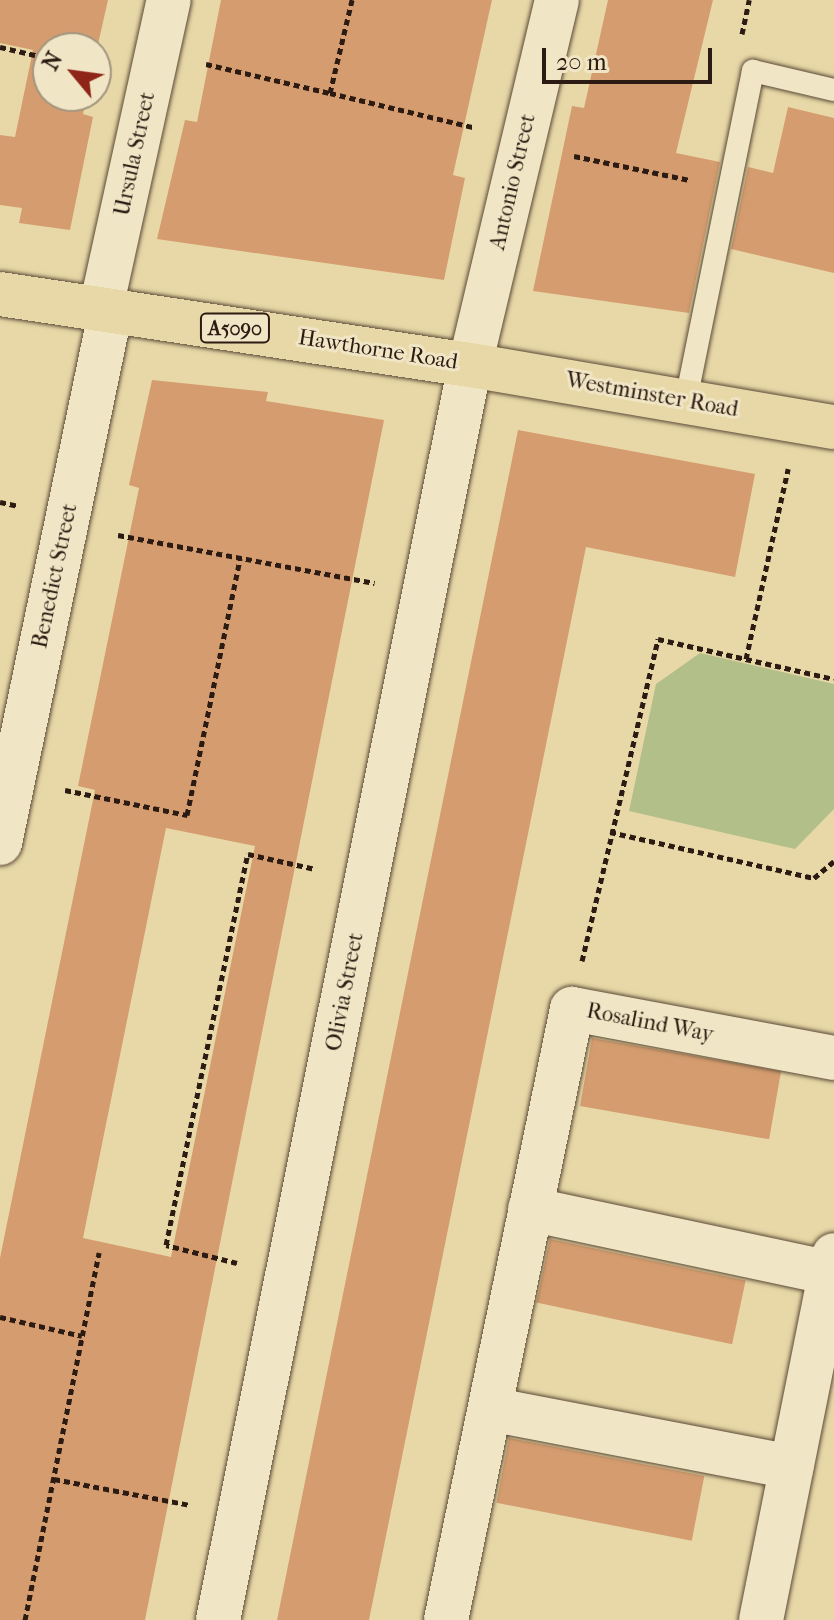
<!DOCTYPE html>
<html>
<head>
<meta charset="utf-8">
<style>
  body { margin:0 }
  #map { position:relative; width:834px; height:1620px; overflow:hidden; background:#e8d8a7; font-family:"IM FELL French Canon",serif }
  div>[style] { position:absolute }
  .green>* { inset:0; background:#b3bf89 }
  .building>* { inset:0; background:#d59d6f; transform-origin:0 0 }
  .path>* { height:5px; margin-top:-2.5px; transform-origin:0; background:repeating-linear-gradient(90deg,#2c1b12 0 6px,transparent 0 10px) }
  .roads { filter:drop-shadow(0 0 2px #5b4a37) drop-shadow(0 0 2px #5b4a37) }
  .lane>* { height:22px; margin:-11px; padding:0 11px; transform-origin:11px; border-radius:11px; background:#f0e6c6 }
  .street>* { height:44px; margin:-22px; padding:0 22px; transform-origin:22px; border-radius:22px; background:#f0e6c6 }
  .primary>* { height:44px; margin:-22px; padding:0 22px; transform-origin:22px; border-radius:22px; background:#e8d8a7 }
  span { translate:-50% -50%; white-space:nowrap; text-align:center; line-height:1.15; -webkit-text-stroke:6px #f0e6c6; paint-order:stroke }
  .shield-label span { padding:2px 6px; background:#f0e6c6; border:2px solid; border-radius:6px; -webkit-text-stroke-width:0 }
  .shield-label { font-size:20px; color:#2c1b12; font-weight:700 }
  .street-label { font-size:22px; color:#2c1b12 }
  .north { position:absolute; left:32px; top:32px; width:80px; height:80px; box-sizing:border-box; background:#f0e6c6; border:2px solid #a2957e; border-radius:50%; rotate:299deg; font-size:22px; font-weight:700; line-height:32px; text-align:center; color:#2c1b12 }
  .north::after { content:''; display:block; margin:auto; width:28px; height:36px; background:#8f2418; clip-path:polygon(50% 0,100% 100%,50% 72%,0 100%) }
  .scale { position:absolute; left:542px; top:48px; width:170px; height:36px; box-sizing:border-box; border:4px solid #2c1b12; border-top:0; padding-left:10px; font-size:24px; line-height:28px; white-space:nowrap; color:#2c1b12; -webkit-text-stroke:6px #f0e6c6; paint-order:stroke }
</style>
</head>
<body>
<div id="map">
  <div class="green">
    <div style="clip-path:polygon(700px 653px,834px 684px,834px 809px,795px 849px,629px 811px,656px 684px)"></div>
  </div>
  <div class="building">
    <div style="clip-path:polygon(0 0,108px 0,96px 53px,96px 48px,48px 48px,48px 96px,87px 96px,83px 114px,93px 117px,70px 230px,19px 223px,22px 208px,0 205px,0 135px,15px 137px,33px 50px,0 43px)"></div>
    <div style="clip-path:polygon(221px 0,492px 0,453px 175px,465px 178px,444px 280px,157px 239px,185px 120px,197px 122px)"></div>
    <div style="clip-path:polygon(608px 0,713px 0,676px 153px,720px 162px,689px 313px,533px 291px,572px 106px,584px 108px)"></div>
    <div style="clip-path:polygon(788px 107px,834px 118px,834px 273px,731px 249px,748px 167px,773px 173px)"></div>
    <div style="clip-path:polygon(evenodd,152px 380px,268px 392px,266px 401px,384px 420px,145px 1620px,0 1620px,0 1258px,95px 790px,78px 786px,139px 488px,129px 485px,152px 380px,166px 828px,255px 846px,171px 1257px,83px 1238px,166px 828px)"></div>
    <div style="clip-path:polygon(518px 430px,755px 474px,735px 577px,586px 547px,369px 1620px,277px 1620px)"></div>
    <div style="left:592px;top:1038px;width:192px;height:69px;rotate:10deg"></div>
    <div style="left:550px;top:1239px;width:200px;height:65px;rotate:12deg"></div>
    <div style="left:509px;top:1438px;width:199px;height:66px;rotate:11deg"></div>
  </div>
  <div class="path">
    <div style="left:742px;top:34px;width:35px;rotate:-78deg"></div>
    <div style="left:0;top:47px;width:49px;rotate:12.9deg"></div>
    <div style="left:206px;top:64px;width:127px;rotate:13.2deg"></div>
    <div style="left:330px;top:93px;width:96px;rotate:-76.7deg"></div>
    <div style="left:330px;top:93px;width:147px;rotate:13.4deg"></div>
    <div style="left:574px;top:156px;width:118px;rotate:11.7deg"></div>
    <div style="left:0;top:502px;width:19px;rotate:12deg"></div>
    <div style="left:118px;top:535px;width:261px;rotate:10.6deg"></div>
    <div style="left:746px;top:659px;width:195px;rotate:-77.5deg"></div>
    <div style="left:65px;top:790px;width:125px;rotate:11.6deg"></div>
    <div style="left:187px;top:815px;width:262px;rotate:-78.3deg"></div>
    <div style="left:610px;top:832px;width:209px;rotate:12.7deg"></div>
    <div style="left:814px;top:878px;width:26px;rotate:-40deg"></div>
    <div style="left:582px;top:961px;width:331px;rotate:-76.7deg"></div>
    <div style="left:658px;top:639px;width:180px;rotate:12.8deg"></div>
    <div style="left:237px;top:1263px;width:73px;rotate:-165.8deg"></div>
    <div style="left:166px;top:1245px;width:400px;rotate:-78.2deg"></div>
    <div style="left:248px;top:854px;width:69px;rotate:12.6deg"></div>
    <div style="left:0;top:1317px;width:84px;rotate:13deg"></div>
    <div style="left:54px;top:1479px;width:138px;rotate:10.8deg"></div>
    <div style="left:25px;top:1620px;width:375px;rotate:-78.6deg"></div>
  </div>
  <div class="roads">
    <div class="lane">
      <div style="left:686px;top:400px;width:336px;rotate:-78.5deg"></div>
      <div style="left:753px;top:71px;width:83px;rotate:13.2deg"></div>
    </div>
    <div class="street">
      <div style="left:101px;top:308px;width:315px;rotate:-77.6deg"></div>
      <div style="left:0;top:843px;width:545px;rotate:-78.26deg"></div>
      <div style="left:530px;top:1209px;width:307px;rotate:12deg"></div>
      <div style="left:490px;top:1409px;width:307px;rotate:10.9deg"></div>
      <div style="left:218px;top:1620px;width:1280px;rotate:-78.65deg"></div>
      <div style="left:470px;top:365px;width:375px;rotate:-76.6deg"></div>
      <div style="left:446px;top:1620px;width:624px;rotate:-78.35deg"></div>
      <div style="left:572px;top:1009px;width:267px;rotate:10.6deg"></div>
      <div style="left:761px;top:1620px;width:372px;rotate:-78.7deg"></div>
    </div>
    <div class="primary">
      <div style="left:0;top:294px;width:475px;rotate:8.6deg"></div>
      <div style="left:470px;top:365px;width:369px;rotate:9.7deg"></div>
    </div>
  </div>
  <div class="shield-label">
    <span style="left:235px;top:328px">A5090</span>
  </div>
  <div class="street-label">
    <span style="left:135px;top:154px;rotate:-78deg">Ursula Street</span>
    <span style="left:513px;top:182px;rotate:-77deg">Antonio Street</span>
    <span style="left:378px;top:350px;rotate:9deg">Hawthorne Road</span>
    <span style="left:652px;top:395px;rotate:10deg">Westminster Road</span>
    <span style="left:55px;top:576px;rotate:-78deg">Benedict Street</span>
    <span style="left:345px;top:992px;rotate:-79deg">Olivia Street</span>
    <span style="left:650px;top:1023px;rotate:11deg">Rosalind Way</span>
  </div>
  <div class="north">N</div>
  <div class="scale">20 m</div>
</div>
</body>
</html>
